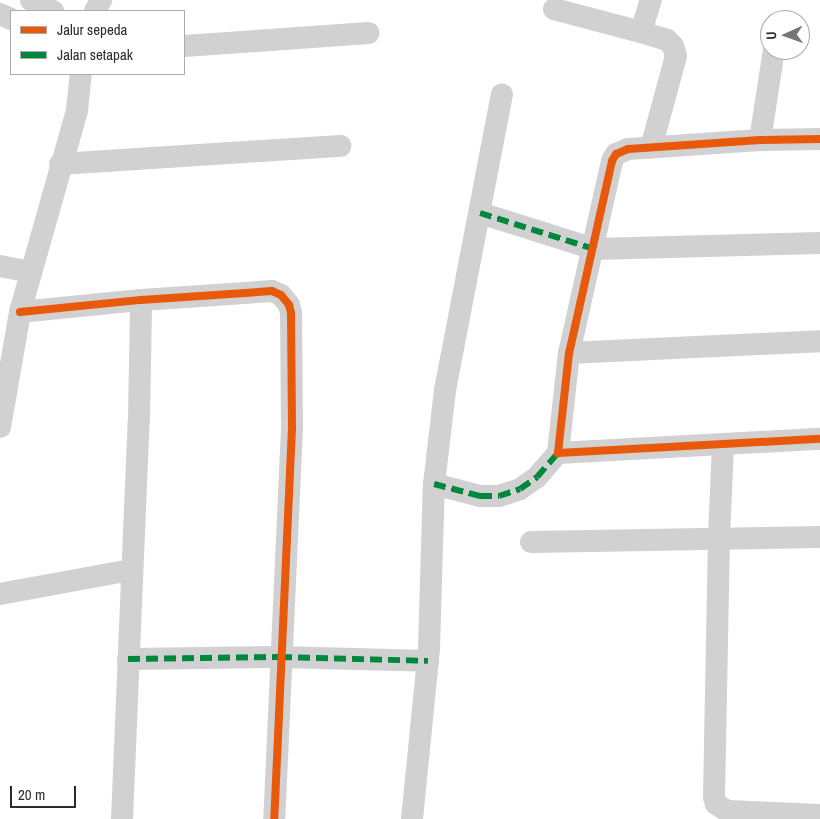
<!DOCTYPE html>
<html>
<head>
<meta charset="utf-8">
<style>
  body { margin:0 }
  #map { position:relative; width:820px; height:819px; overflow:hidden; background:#fff; font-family:"Archivo Narrow",sans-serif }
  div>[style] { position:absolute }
  .minor>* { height:22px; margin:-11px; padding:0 11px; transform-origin:11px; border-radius:11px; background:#d1d1d1 }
  .quiet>* { height:6px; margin-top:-3px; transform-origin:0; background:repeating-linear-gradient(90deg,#00873e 0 12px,transparent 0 18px) }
  .cycleway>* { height:8px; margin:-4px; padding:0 4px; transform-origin:4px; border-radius:4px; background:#e8590c }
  span { translate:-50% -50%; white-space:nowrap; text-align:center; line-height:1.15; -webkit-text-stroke:5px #fff; paint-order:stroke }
  .legend { position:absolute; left:10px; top:10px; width:175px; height:65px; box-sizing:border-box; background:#fff; border:1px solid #ababab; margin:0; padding:6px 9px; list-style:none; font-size:15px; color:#2c2c2c }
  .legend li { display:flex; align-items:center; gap:10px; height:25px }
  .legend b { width:25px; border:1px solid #ababab }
  .north { position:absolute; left:760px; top:10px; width:50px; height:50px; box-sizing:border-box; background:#fff; border:1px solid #ababab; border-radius:50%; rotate:268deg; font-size:14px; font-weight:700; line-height:20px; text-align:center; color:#2c2c2c }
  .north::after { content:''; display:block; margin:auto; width:18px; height:22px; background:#767676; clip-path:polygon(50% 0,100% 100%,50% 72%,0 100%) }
  .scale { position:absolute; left:10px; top:786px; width:66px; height:22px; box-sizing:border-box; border:2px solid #2c2c2c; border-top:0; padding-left:6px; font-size:15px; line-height:18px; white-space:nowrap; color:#2c2c2c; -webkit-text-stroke:4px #fff; paint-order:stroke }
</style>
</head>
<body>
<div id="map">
  <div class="minor">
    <div style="left:31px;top:0;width:25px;rotate:27deg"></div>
    <div style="left:554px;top:9px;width:90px;rotate:14.8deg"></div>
    <div style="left:641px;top:32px;width:27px;rotate:17deg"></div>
    <div style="left:667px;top:40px;width:8px;rotate:45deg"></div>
    <div style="left:673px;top:46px;width:10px;rotate:73deg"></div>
    <div style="left:676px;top:56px;width:95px;rotate:105.2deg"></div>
    <div style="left:95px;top:11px;width:13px;rotate:-61deg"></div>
    <div style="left:0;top:14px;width:12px;rotate:24deg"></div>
    <div style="left:641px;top:32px;width:34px;rotate:-73deg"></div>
    <div style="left:184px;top:46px;width:185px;rotate:-4deg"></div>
    <div style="left:820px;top:139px;width:60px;rotate:179deg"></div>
    <div style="left:760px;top:140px;width:132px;rotate:176.1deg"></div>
    <div style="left:628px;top:149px;width:13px;rotate:157deg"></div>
    <div style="left:616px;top:154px;width:8px;rotate:120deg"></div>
    <div style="left:612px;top:161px;width:197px;rotate:102.6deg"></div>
    <div style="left:569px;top:353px;width:101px;rotate:96.3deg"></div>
    <div style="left:558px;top:453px;width:262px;rotate:-3.1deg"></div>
    <div style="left:760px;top:140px;width:91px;rotate:-81.2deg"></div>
    <div style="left:60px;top:164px;width:281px;rotate:-3.7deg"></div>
    <div style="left:480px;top:213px;width:120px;rotate:17.5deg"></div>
    <div style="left:594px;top:249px;width:226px;rotate:-1.5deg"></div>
    <div style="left:0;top:266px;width:31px;rotate:11deg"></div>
    <div style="left:20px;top:312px;width:122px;rotate:-5.7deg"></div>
    <div style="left:141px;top:300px;width:131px;rotate:-3.9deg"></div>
    <div style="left:272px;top:291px;width:10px;rotate:24deg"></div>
    <div style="left:281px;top:295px;width:13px;rotate:51deg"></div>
    <div style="left:289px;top:305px;width:8px;rotate:76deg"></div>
    <div style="left:291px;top:313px;width:115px;rotate:89.5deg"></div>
    <div style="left:292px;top:428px;width:391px;rotate:92.6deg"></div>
    <div style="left:569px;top:353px;width:251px;rotate:-2.7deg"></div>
    <div style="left:0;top:427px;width:117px;rotate:-80.1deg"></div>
    <div style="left:20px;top:312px;width:210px;rotate:-74.2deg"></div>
    <div style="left:77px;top:110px;width:36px;rotate:-84deg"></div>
    <div style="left:723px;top:445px;width:92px;rotate:92.5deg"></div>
    <div style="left:719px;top:537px;width:260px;rotate:91.1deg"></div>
    <div style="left:714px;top:797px;width:7px;rotate:74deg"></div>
    <div style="left:716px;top:804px;width:13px;rotate:32deg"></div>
    <div style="left:727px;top:811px;width:93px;rotate:2.5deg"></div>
    <div style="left:434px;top:484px;width:48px;rotate:14.6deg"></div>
    <div style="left:480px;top:496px;width:19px"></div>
    <div style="left:499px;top:496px;width:22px;rotate:-18deg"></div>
    <div style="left:520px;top:489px;width:21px;rotate:-35deg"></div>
    <div style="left:537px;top:477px;width:32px;rotate:-49deg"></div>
    <div style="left:531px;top:542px;width:289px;rotate:-1deg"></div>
    <div style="left:0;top:594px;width:133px;rotate:-10.4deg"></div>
    <div style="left:128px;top:659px;width:152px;rotate:-0.8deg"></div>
    <div style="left:280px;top:657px;width:148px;rotate:1.5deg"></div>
    <div style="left:122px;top:819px;width:399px;rotate:-87.6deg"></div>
    <div style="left:139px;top:420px;width:120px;rotate:-89deg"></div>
    <div style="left:412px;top:819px;width:172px;rotate:-84.3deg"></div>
    <div style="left:429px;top:648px;width:164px;rotate:-88.3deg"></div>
    <div style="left:434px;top:484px;width:95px;rotate:-83.3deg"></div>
    <div style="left:445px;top:390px;width:301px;rotate:-79.1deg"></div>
  </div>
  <div class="quiet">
    <div style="left:480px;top:213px;width:120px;rotate:17.5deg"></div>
    <div style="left:434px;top:484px;width:48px;rotate:14.6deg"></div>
    <div style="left:480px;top:496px;width:19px"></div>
    <div style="left:499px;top:496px;width:22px;rotate:-18deg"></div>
    <div style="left:520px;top:489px;width:21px;rotate:-35deg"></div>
    <div style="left:537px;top:477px;width:32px;rotate:-49deg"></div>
    <div style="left:128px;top:659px;width:152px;rotate:-0.8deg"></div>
    <div style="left:280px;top:657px;width:148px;rotate:1.5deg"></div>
  </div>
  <div class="cycleway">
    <div style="left:820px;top:139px;width:60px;rotate:179deg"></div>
    <div style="left:760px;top:140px;width:132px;rotate:176.1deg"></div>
    <div style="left:628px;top:149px;width:13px;rotate:157deg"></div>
    <div style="left:616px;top:154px;width:8px;rotate:120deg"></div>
    <div style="left:612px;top:161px;width:197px;rotate:102.6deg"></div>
    <div style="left:569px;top:353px;width:101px;rotate:96.3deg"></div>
    <div style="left:558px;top:453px;width:262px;rotate:-3.1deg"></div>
    <div style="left:20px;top:312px;width:122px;rotate:-5.7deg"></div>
    <div style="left:141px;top:300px;width:131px;rotate:-3.9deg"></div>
    <div style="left:272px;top:291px;width:10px;rotate:24deg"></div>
    <div style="left:281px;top:295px;width:13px;rotate:51deg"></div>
    <div style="left:289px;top:305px;width:8px;rotate:76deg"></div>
    <div style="left:291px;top:313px;width:115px;rotate:89.5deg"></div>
    <div style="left:292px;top:428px;width:391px;rotate:92.6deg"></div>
  </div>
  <ul class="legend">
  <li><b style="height:6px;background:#e8590c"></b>Jalur sepeda</li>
  <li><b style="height:6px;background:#00873e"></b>Jalan setapak</li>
  </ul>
  <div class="north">U</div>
  <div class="scale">20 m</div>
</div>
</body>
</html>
